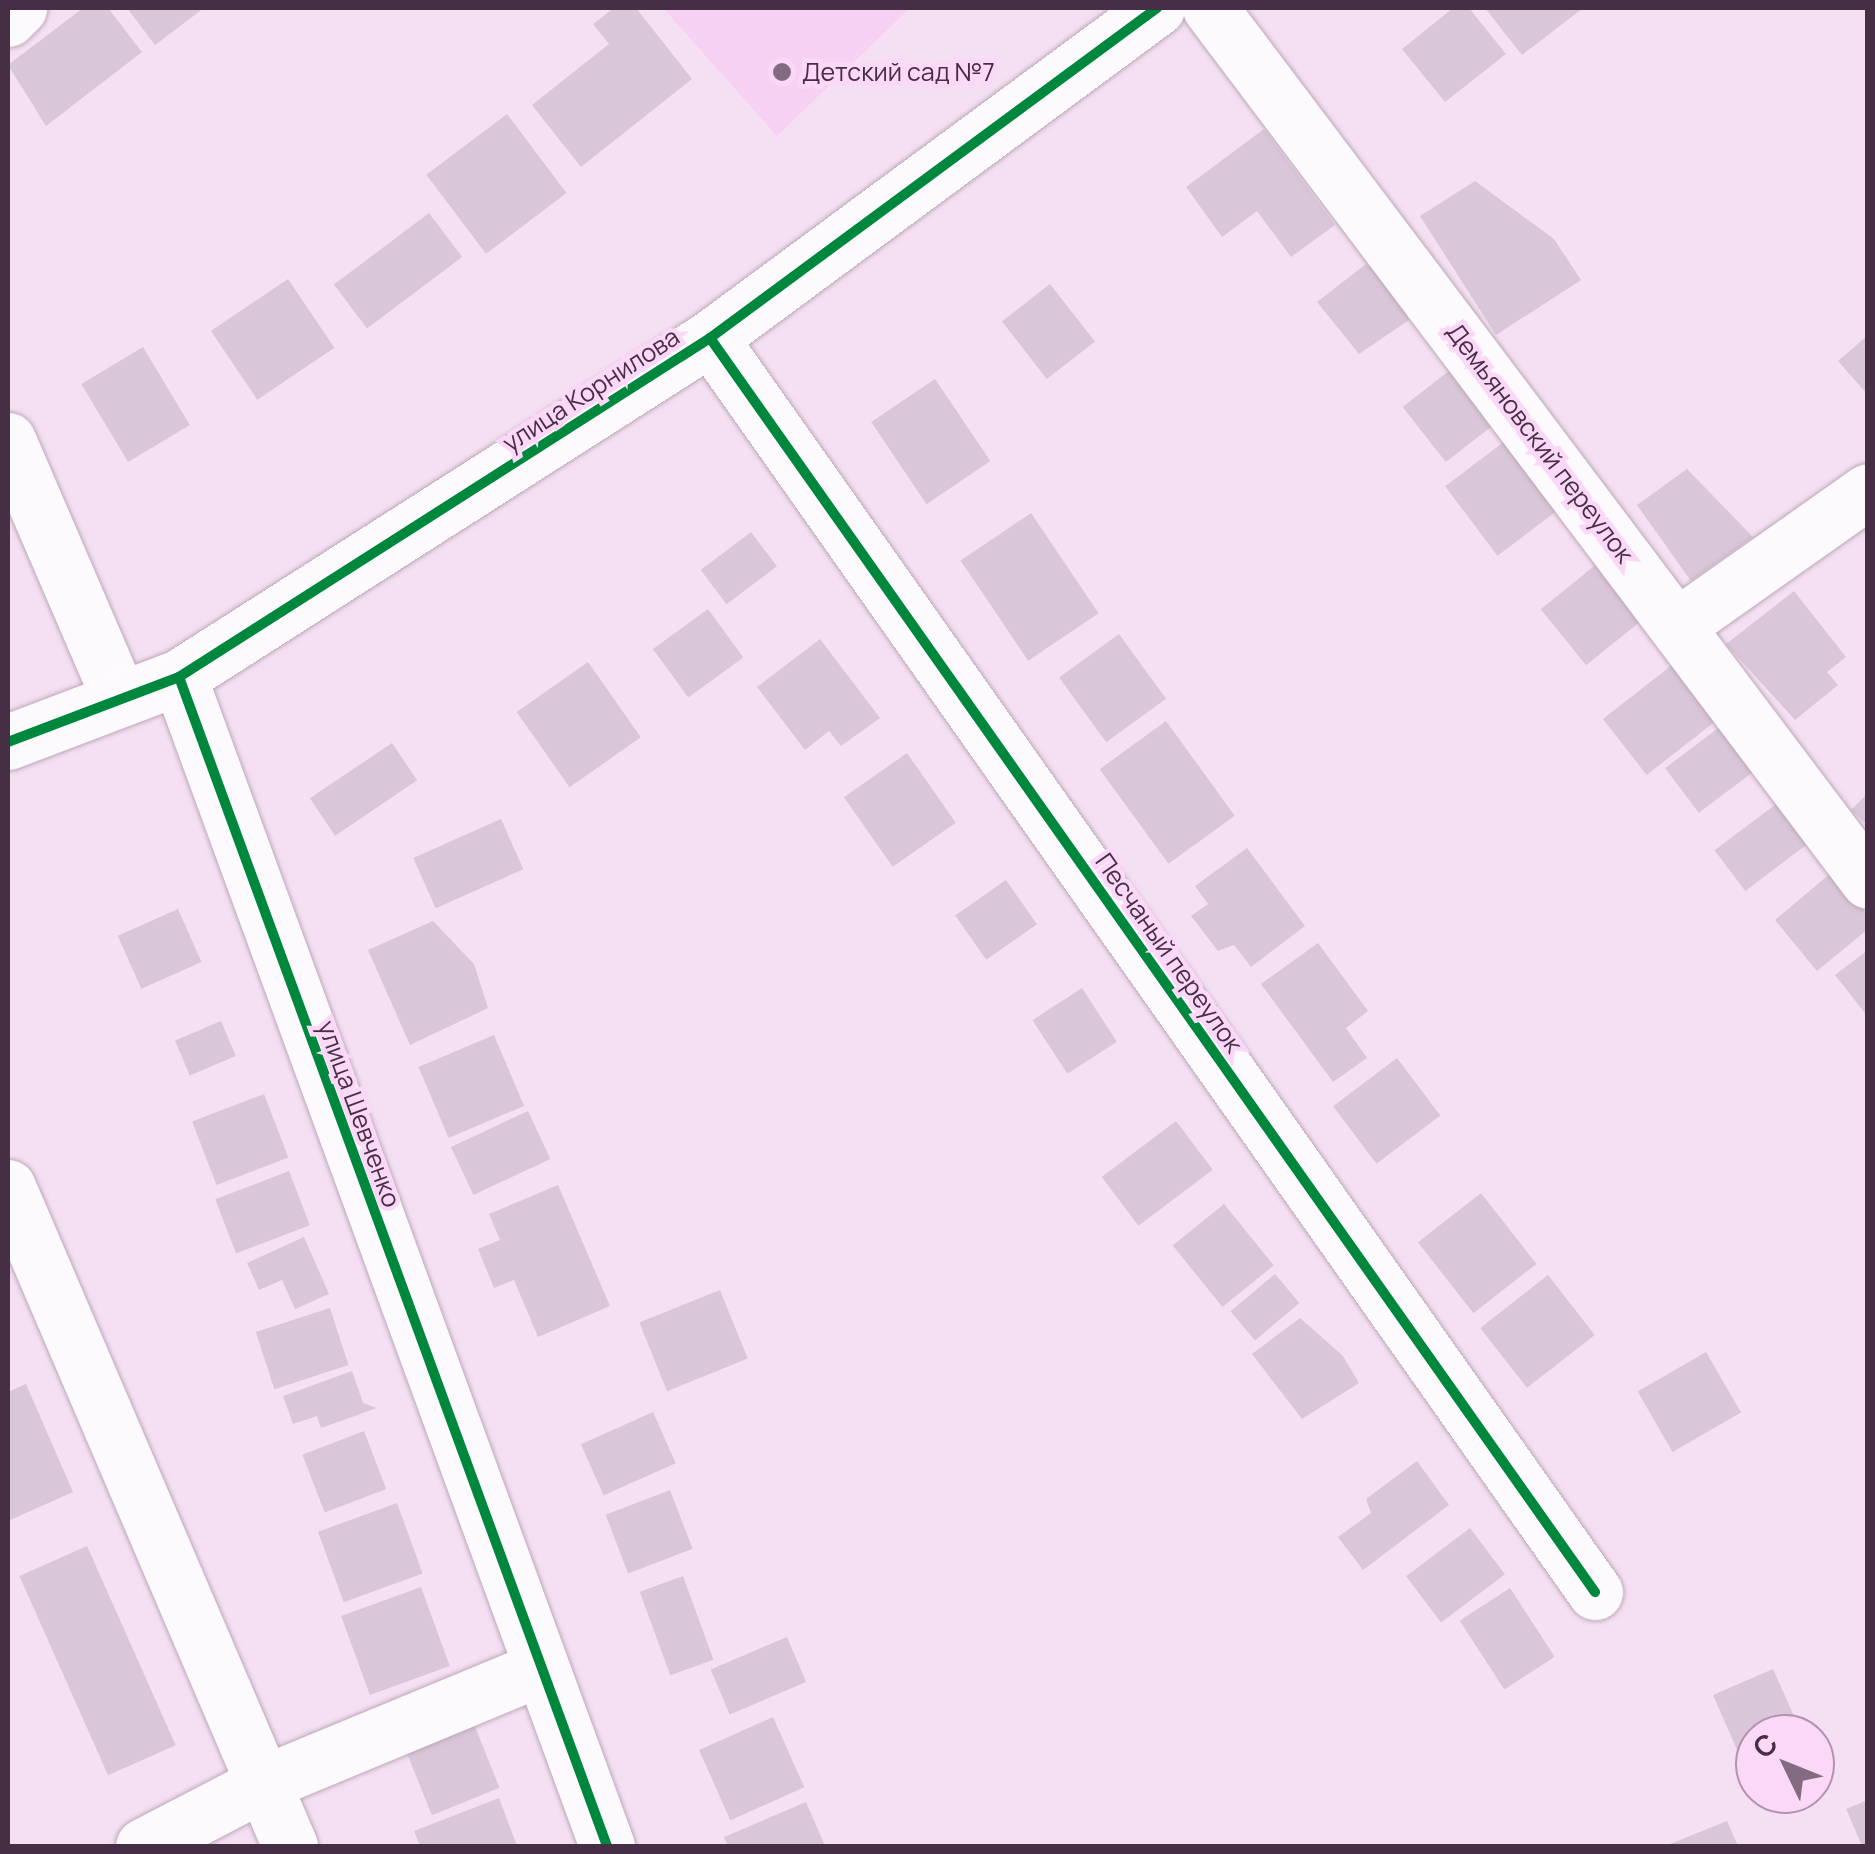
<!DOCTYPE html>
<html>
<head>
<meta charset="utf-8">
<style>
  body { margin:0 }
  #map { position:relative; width:1875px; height:1854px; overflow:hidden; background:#f4e0f2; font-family:Manrope,sans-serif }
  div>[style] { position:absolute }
  .built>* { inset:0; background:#f7d1f4 }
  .building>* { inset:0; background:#d9c6d8; transform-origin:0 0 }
  .roads { filter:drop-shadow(0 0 2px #bca8ba) drop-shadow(0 0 2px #bca8ba) }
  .minor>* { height:55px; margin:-27.5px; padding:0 27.5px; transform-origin:27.5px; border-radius:27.5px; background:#fdfafd }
  .cycleway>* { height:10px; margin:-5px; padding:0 5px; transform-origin:5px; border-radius:5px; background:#00873e }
  .dots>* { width:28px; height:28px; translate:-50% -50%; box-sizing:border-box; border:5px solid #fcd8f8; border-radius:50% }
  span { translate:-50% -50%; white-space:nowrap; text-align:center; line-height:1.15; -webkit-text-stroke:9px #fcd8f8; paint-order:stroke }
  .poi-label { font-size:25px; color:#462e44 }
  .left { translate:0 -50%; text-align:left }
  .street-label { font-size:25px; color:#462e44 }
  .frame { position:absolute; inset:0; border:10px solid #462e44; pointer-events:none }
  .north { position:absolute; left:1735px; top:1714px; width:100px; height:100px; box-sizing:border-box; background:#fcd8f8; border:2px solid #b394b0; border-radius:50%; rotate:313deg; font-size:28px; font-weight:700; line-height:40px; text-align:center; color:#462e44 }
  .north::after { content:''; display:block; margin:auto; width:35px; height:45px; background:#836c81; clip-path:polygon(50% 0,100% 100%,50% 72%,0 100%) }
</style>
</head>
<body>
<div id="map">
  <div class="built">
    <div style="clip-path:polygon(663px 8px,910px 8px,777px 136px)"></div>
  </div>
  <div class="building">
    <div style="clip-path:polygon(83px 8px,108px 8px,142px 52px,46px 126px,8px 65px)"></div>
    <div style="clip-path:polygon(127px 8px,204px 8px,155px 45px)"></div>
    <div style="clip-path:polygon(614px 8px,636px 8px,692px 79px,581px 167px,532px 105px,609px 44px,593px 24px)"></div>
    <div style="clip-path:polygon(1453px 8px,1469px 8px,1506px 54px,1445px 102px,1402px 49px)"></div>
    <div style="clip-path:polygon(1485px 8px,1583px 8px,1522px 55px)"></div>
    <div style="left:507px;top:114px;width:99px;height:101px;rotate:53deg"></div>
    <div style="clip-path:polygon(1264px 129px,1335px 225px,1291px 257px,1257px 211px,1222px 237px,1186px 187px)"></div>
    <div style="clip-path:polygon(1475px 181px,1554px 239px,1581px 280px,1496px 335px,1420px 216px)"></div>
    <div style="left:429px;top:213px;width:55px;height:119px;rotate:53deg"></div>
    <div style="clip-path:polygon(1366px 264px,1400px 290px,1409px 320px,1359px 354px,1317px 302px)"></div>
    <div style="left:288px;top:279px;width:83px;height:93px;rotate:56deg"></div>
    <div style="left:1050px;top:284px;width:73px;height:61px;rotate:52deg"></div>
    <div style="clip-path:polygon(1868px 335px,1868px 395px,1838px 361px)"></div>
    <div style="left:143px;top:347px;width:91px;height:72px;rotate:59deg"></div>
    <div style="left:1450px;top:370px;width:70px;height:60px;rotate:52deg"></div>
    <div style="left:935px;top:379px;width:99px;height:77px;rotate:56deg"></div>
    <div style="left:1509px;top:438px;width:87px;height:80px;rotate:53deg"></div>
    <div style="clip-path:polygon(1687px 469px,1753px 537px,1691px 581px,1637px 505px)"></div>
    <div style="left:1031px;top:513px;width:121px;height:85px;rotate:56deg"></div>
    <div style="left:751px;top:532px;width:43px;height:63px;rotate:53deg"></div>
    <div style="left:1603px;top:559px;width:72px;height:80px;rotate:51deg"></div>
    <div style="clip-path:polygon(1794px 591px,1846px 657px,1827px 672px,1838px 685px,1795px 720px,1726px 644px)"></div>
    <div style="left:708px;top:609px;width:60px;height:68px;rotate:54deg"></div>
    <div style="left:1119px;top:634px;width:80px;height:74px;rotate:54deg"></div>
    <div style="clip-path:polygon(820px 639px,880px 718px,841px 746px,829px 731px,805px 750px,757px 687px)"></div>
    <div style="left:1681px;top:658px;width:71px;height:99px;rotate:52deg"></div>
    <div style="left:588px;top:662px;width:92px;height:87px;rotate:55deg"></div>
    <div style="left:1729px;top:720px;width:56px;height:80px;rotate:53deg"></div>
    <div style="left:1166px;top:721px;width:117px;height:82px;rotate:54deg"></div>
    <div style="left:392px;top:743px;width:45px;height:99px;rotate:56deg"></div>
    <div style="left:907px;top:753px;width:85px;height:77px;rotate:55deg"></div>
    <div style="clip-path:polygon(1868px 793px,1868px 826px,1851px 810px)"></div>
    <div style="left:1780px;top:801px;width:51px;height:82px;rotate:53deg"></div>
    <div style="left:501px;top:819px;width:55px;height:96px;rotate:66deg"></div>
    <div style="clip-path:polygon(1247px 848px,1305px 926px,1251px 967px,1234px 945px,1218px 951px,1191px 916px,1208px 904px,1195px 886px)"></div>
    <div style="clip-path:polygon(1832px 872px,1868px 915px,1868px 929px,1817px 971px,1775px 920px)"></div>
    <div style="left:1006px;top:880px;width:54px;height:62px;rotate:55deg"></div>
    <div style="left:178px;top:909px;width:58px;height:66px;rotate:66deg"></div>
    <div style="clip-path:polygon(433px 921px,474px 964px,488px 1008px,410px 1045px,368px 950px)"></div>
    <div style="clip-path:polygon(1318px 943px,1368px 1011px,1346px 1028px,1367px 1058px,1333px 1082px,1261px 984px)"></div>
    <div style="clip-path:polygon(1868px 950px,1868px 1017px,1835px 975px)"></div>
    <div style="left:1082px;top:988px;width:64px;height:59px;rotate:57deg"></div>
    <div style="left:221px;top:1021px;width:38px;height:50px;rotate:67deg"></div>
    <div style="left:494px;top:1035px;width:77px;height:82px;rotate:67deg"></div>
    <div style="left:1397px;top:1058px;width:72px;height:80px;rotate:53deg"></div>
    <div style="left:264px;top:1094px;width:68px;height:77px;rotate:69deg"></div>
    <div style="left:528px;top:1111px;width:53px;height:85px;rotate:65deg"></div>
    <div style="left:1176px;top:1121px;width:61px;height:93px;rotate:53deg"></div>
    <div style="left:289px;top:1171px;width:58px;height:79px;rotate:69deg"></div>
    <div style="clip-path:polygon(558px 1185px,610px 1306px,538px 1337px,514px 1280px,494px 1288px,478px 1249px,500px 1240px,489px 1214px)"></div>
    <div style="left:1481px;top:1193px;width:90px;height:80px;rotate:52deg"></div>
    <div style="left:1224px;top:1204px;width:79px;height:66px;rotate:51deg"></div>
    <div style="clip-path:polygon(304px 1237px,329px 1294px,295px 1309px,282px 1280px,259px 1290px,247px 1263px)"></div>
    <div style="left:1275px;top:1274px;width:38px;height:58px;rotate:50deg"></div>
    <div style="left:1548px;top:1275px;width:76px;height:86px;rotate:52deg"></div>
    <div style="left:720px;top:1290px;width:74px;height:87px;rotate:68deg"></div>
    <div style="left:330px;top:1308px;width:60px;height:78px;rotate:72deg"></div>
    <div style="clip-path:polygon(1300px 1318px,1343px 1356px,1359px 1383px,1302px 1419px,1252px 1354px)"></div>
    <div style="left:1706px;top:1352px;width:70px;height:79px;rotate:60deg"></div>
    <div style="clip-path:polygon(352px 1371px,363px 1403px,377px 1408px,321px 1428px,317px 1416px,293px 1424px,283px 1396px)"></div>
    <div style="clip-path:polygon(26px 1384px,73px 1492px,8px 1521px,8px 1392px)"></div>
    <div style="left:653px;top:1412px;width:56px;height:79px;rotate:66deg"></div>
    <div style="left:364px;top:1431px;width:62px;height:66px;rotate:69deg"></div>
    <div style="clip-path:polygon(1417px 1461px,1449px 1505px,1363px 1570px,1338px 1537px,1371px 1513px,1366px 1499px)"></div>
    <div style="left:670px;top:1490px;width:63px;height:69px;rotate:69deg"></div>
    <div style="left:397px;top:1503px;width:75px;height:84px;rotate:70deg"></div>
    <div style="left:1470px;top:1528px;width:58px;height:80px;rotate:53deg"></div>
    <div style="left:87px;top:1546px;width:218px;height:74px;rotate:66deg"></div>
    <div style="left:683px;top:1576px;width:89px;height:46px;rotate:70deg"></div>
    <div style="left:421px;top:1587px;width:84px;height:85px;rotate:70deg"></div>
    <div style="left:1510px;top:1588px;width:82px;height:60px;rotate:57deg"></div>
    <div style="left:787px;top:1637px;width:49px;height:83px;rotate:67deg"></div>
    <div style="clip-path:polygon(1773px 1669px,1802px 1734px,1755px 1734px,1755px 1791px,1713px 1695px)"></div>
    <div style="left:773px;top:1717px;width:77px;height:81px;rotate:66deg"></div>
    <div style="left:473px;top:1722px;width:71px;height:73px;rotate:68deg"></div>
    <div style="clip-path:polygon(499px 1798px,517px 1846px,420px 1846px,414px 1831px)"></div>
    <div style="clip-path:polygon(1868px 1800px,1868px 1846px,1862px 1846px,1846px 1809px)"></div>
    <div style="clip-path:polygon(806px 1802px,825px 1846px,728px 1846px,724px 1837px)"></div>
    <div style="clip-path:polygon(1727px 1821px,1738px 1846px,1665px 1846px)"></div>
  </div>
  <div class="roads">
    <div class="minor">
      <div style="left:1210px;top:8px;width:1093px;rotate:52.99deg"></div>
      <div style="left:8px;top:19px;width:16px;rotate:-45deg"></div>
      <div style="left:710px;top:338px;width:1535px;rotate:54.79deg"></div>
      <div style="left:8px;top:440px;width:281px;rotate:66.7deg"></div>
      <div style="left:1678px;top:625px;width:232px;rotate:-35.2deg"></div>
      <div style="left:179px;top:677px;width:1245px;rotate:69.89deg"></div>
      <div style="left:8px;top:742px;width:183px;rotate:-20.8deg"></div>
      <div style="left:179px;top:677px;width:630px;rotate:-32.55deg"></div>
      <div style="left:710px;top:338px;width:556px;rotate:-36.44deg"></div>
      <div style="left:8px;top:1187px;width:717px;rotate:66.83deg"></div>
      <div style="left:143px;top:1846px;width:139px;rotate:-27.5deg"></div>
      <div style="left:266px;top:1782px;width:295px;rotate:-22.5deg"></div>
    </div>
  </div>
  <div class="cycleway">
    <div style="left:710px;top:338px;width:1535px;rotate:54.79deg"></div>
    <div style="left:179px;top:677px;width:1245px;rotate:69.89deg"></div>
    <div style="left:8px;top:742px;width:183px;rotate:-20.8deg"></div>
    <div style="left:179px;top:677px;width:630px;rotate:-32.55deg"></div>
    <div style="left:710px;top:338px;width:556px;rotate:-36.44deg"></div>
  </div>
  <div class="dots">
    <div style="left:782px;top:72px;background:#836c81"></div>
  </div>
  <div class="poi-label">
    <span class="left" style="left:802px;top:72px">Детский сад №7</span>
  </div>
  <div class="street-label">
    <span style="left:591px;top:390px;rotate:-33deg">улица Корнилова</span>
    <span style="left:1540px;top:443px;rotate:53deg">Демьяновский переулок</span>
    <span style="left:1169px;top:953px;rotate:55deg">Песчаный переулок</span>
    <span style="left:359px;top:1114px;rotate:70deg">улица Шевченко</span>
  </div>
  <div class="frame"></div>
  <div class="north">С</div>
</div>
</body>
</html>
